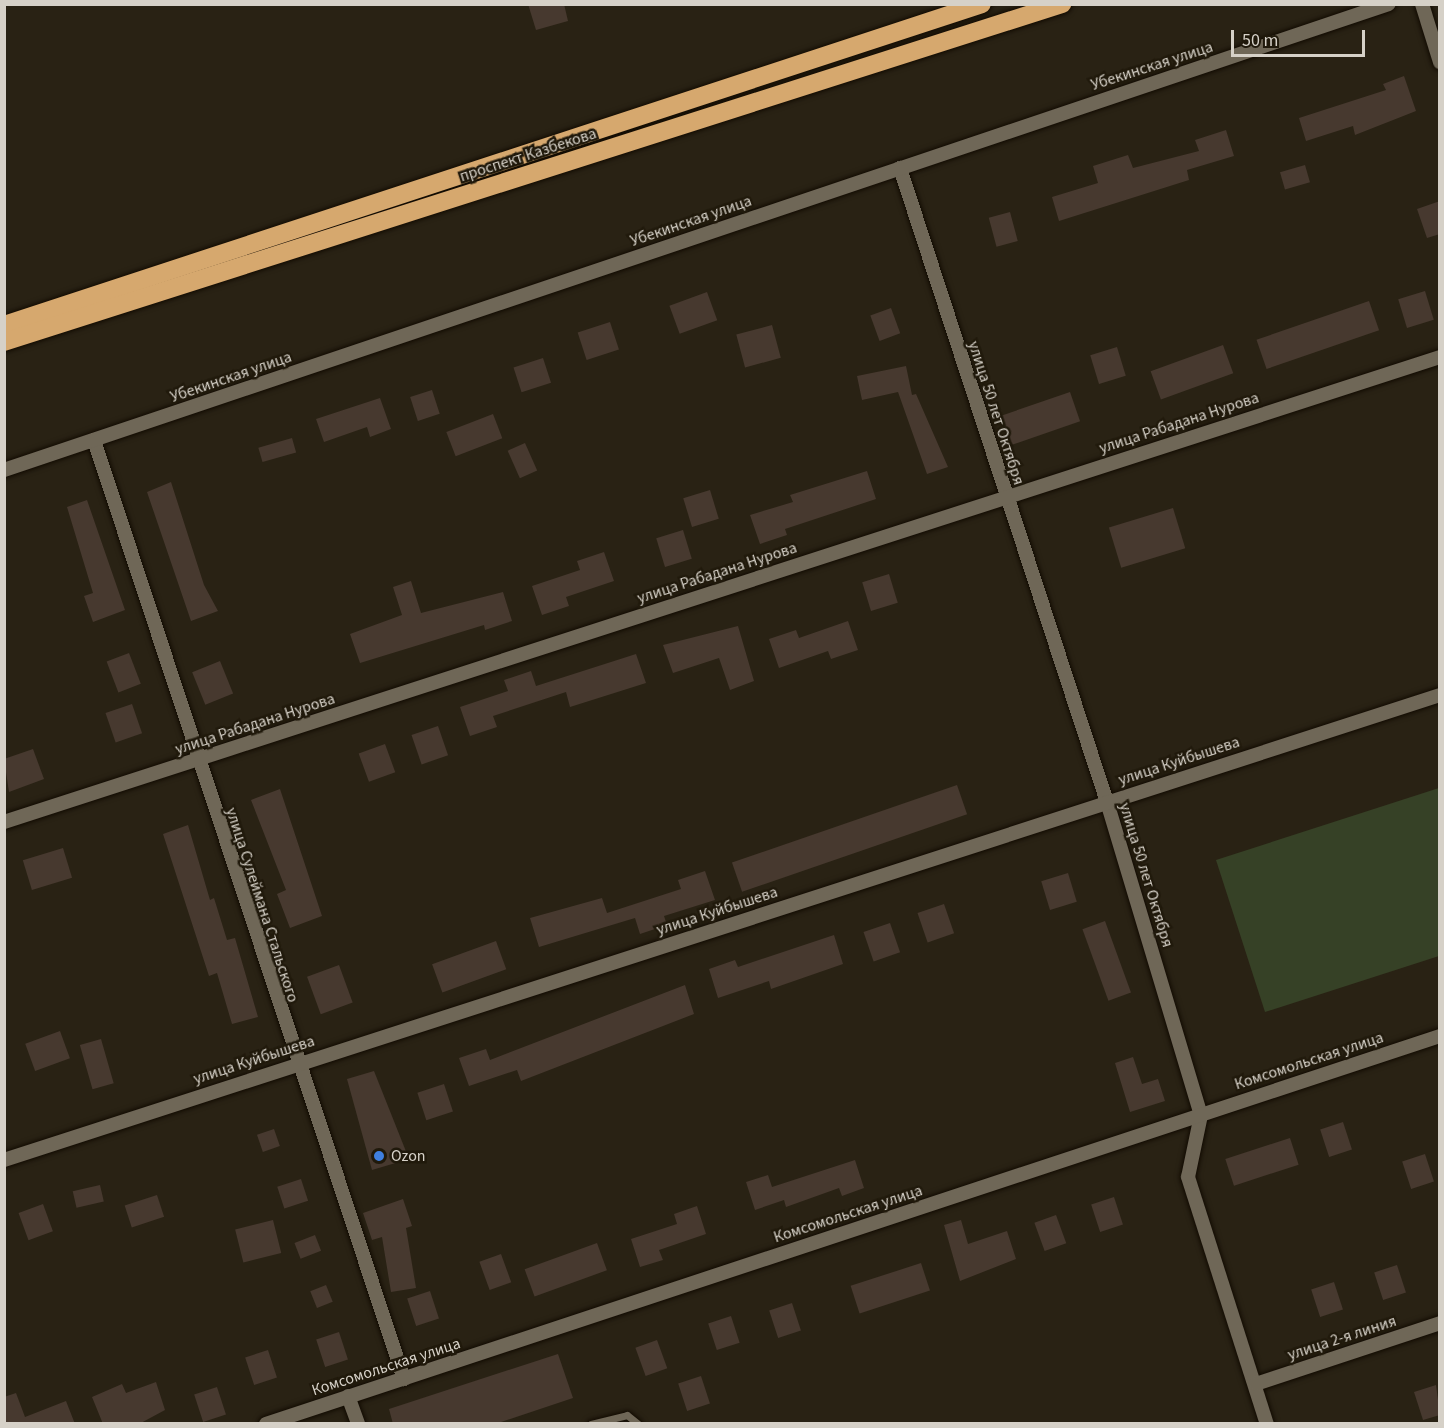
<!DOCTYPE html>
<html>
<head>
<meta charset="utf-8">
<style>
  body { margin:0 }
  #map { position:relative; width:1444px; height:1428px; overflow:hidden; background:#292214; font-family:"Source Sans 3",sans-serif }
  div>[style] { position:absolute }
  .green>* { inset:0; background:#364126 }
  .building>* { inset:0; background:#47392f; transform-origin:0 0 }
  .roads { filter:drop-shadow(0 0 2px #120b02) drop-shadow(0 0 2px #120b02) }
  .lane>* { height:7px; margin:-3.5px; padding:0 3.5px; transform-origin:3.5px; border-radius:3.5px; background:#6f6757 }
  .street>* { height:14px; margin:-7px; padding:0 7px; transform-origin:7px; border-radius:7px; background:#6f6757 }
  .highway>* { height:18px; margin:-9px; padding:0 9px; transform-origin:9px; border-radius:9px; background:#d6a86e }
  .dots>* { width:16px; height:16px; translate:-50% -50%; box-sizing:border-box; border:3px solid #20190b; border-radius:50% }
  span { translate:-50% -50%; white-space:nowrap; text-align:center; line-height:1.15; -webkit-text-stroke:5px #20190b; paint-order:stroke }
  .street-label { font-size:16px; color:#d6d1c8 }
  .poi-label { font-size:16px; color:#d6d1c8 }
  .left { translate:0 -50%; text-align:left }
  .frame { position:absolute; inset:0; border:6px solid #d6d1c8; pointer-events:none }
  .scale { position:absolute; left:1231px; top:30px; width:134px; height:27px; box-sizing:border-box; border:3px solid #d6d1c8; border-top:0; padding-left:8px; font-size:18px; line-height:21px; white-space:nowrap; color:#d6d1c8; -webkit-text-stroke:4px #20190b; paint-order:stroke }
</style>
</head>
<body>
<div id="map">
  <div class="green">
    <div style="clip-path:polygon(1439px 788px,1439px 956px,1265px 1012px,1216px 860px)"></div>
  </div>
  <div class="building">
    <div style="clip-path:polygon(528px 4px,564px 4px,568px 21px,536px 30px)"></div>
    <div style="clip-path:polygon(1404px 76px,1416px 111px,1355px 135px,1353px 126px,1306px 141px,1299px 118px,1386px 90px,1383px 84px)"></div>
    <div style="clip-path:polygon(1226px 130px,1234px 156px,1187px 170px,1189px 180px,1059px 221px,1052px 197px,1098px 183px,1093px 166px,1128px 155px,1133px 168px,1199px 151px,1195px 140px)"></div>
    <div style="left:1305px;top:165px;width:18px;height:26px;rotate:74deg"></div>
    <div style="clip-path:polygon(1440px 201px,1440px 234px,1427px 238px,1417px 209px)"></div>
    <div style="left:1010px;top:212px;width:30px;height:22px;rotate:75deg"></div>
    <div style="left:1425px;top:291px;width:30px;height:28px;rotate:73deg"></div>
    <div style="left:707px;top:292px;width:30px;height:40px;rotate:70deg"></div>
    <div style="left:1369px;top:301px;width:31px;height:119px;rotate:71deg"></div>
    <div style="left:891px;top:308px;width:27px;height:22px;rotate:70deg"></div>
    <div style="left:610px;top:322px;width:29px;height:34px;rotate:72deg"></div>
    <div style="left:772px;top:325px;width:34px;height:37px;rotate:75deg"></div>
    <div style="left:1223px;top:345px;width:30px;height:77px;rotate:70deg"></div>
    <div style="left:1117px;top:347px;width:30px;height:28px;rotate:73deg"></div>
    <div style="left:543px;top:358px;width:26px;height:31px;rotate:72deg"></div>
    <div style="clip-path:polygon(906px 366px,912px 395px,916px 394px,948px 467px,927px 474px,898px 392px,862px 400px,857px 376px)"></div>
    <div style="left:432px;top:390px;width:25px;height:23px;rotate:72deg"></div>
    <div style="left:1070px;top:392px;width:31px;height:72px;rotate:71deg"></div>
    <div style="clip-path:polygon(380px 398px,391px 429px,370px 437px,367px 427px,324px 442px,316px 419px)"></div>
    <div style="left:493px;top:414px;width:26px;height:50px;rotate:69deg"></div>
    <div style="left:292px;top:438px;width:15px;height:35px;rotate:74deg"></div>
    <div style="left:525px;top:443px;width:30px;height:19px;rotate:66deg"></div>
    <div style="clip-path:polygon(867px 471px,876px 499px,785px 529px,787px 535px,760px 544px,750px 515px,793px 502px,790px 495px)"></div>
    <div style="clip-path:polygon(171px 482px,204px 585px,218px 611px,191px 621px,147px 492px)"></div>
    <div style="left:710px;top:490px;width:30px;height:28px;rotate:73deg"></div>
    <div style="clip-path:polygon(87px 500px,125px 610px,93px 622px,84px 596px,93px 593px,67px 507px)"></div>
    <div style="left:1173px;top:508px;width:42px;height:67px;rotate:73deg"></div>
    <div style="left:683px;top:530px;width:30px;height:28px;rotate:73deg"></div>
    <div style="clip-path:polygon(604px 552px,614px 581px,566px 597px,569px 606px,542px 615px,532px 586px,580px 570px,577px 561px)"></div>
    <div style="left:889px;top:574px;width:30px;height:28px;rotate:73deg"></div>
    <div style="clip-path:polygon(411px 581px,421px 613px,503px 592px,512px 621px,485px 630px,484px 625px,360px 663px,350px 634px,402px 615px,393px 587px)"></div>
    <div style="clip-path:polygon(848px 621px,858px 650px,831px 659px,828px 651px,779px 668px,769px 639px,796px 630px,799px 638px)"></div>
    <div style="clip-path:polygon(738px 626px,754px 681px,730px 690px,719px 658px,673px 673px,663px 645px)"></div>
    <div style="left:129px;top:653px;width:33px;height:24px;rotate:69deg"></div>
    <div style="clip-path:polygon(636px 654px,646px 683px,570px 707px,566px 692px,493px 716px,497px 727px,470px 736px,460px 707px,508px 691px,504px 680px,531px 671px,536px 686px)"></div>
    <div style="left:220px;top:661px;width:35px;height:30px;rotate:68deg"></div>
    <div style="left:132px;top:704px;width:31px;height:28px;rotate:71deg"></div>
    <div style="left:438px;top:726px;width:31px;height:28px;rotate:71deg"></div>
    <div style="left:385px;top:744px;width:30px;height:28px;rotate:70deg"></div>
    <div style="clip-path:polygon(33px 749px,44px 779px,9px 792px,4px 759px)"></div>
    <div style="left:957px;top:785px;width:31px;height:238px;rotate:71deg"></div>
    <div style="clip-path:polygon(280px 789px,322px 916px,290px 928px,277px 894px,286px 890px,251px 800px)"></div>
    <div style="clip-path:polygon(188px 825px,210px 900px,214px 898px,227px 940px,235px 938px,258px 1017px,232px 1024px,217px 973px,209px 976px,163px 834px)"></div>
    <div style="left:63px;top:848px;width:31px;height:42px;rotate:73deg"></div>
    <div style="clip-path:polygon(705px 871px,715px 900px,664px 916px,667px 925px,640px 934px,635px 918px,539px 947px,530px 918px,602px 898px,607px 913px,681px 889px,678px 880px)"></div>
    <div style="left:1068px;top:873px;width:30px;height:28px;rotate:73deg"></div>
    <div style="left:944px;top:904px;width:31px;height:28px;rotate:71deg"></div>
    <div style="left:1105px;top:921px;width:76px;height:24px;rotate:70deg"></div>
    <div style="left:890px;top:923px;width:31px;height:28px;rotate:71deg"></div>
    <div style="clip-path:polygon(834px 935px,843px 964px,771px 989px,769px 981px,718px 998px,709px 969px,735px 960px,738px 967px)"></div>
    <div style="left:496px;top:941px;width:30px;height:68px;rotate:70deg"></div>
    <div style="left:339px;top:965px;width:40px;height:34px;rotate:70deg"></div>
    <div style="clip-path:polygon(685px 985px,694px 1014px,521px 1081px,517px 1070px,469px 1086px,459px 1058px,486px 1049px,490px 1060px)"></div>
    <div style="left:60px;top:1031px;width:29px;height:37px;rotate:70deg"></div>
    <div style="left:101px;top:1039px;width:46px;height:22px;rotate:74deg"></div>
    <div style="clip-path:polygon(1133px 1057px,1142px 1084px,1158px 1079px,1165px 1101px,1130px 1112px,1115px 1063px)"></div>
    <div style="clip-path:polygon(374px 1071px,409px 1159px,372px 1170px,347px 1079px)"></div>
    <div style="left:444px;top:1084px;width:29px;height:28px;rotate:72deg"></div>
    <div style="left:1343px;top:1122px;width:29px;height:24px;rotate:72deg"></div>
    <div style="left:274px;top:1129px;width:18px;height:18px;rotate:71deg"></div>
    <div style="left:1290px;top:1138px;width:28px;height:68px;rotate:72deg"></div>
    <div style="left:1425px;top:1154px;width:29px;height:24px;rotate:72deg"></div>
    <div style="clip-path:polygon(855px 1160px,864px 1188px,842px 1196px,839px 1188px,786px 1207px,784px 1200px,755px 1210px,746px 1182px,768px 1175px,772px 1187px)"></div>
    <div style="left:301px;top:1179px;width:23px;height:25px;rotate:72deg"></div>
    <div style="left:100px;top:1185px;width:17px;height:28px;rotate:77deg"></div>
    <div style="left:157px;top:1195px;width:23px;height:34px;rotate:72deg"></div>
    <div style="left:1114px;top:1197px;width:29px;height:24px;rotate:72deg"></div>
    <div style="clip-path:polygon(403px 1199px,412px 1226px,406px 1228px,416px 1288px,391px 1292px,382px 1237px,372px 1240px,363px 1213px)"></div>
    <div style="left:43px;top:1204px;width:29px;height:26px;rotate:70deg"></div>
    <div style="clip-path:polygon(697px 1206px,706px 1234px,659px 1250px,663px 1260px,640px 1267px,631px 1239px,677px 1224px,674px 1214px)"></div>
    <div style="left:1056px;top:1215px;width:30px;height:23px;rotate:70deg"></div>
    <div style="left:273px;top:1220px;width:34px;height:39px;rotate:76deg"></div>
    <div style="clip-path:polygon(961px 1220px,968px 1244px,1007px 1231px,1016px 1259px,960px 1281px,944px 1225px)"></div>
    <div style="left:315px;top:1235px;width:17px;height:22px;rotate:69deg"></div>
    <div style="left:597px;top:1243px;width:29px;height:77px;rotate:70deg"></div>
    <div style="left:501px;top:1254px;width:30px;height:23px;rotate:70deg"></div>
    <div style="left:921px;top:1263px;width:29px;height:74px;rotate:72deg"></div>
    <div style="left:1397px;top:1265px;width:29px;height:24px;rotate:72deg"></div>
    <div style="left:1334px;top:1282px;width:29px;height:24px;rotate:72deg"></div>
    <div style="left:326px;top:1285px;width:18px;height:17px;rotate:68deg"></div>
    <div style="left:430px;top:1291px;width:29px;height:24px;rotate:72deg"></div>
    <div style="left:792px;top:1303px;width:29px;height:24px;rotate:72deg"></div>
    <div style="left:731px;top:1316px;width:28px;height:24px;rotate:72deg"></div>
    <div style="left:339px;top:1332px;width:29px;height:24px;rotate:72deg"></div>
    <div style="left:657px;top:1340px;width:30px;height:23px;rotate:70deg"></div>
    <div style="left:268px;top:1350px;width:29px;height:24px;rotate:72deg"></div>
    <div style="clip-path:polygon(558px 1354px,573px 1398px,495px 1424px,393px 1424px,389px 1409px)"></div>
    <div style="left:701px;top:1376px;width:29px;height:24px;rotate:72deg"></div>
    <div style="clip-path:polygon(156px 1382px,165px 1410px,139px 1424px,103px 1424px,92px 1397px,122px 1384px,126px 1393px)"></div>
    <div style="clip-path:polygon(1436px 1385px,1440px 1415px,1423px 1420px,1414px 1392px)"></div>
    <div style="left:217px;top:1387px;width:29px;height:24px;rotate:72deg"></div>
    <div style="clip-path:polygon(16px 1393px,25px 1417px,66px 1401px,75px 1424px,4px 1424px,4px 1397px)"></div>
  </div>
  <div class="roads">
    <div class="lane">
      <div style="left:591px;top:1424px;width:37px;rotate:-14deg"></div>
      <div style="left:627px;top:1415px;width:14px;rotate:39deg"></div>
    </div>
    <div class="street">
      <div style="left:1422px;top:4px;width:61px;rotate:72.8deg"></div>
      <div style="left:900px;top:168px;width:667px;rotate:71.92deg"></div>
      <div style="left:1107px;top:802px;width:327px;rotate:73.3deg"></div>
      <div style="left:1201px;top:1115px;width:63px;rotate:101.8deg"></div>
      <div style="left:1188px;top:1177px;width:259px;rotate:72.3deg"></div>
      <div style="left:94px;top:440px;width:989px;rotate:71.73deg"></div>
      <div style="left:4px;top:470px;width:1461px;rotate:-18.6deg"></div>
      <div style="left:4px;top:822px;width:1509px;rotate:-17.94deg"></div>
      <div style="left:4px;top:1160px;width:1509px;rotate:-17.94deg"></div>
      <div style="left:1256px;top:1384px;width:194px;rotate:-18.3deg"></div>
      <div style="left:348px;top:1396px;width:30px;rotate:70deg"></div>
      <div style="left:266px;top:1424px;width:1236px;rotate:-18.29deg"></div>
    </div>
    <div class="highway">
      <div style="left:4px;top:325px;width:1029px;rotate:-18.17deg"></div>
      <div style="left:4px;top:342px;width:1111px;rotate:-17.72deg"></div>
    </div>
  </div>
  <div class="dots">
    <div style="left:379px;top:1156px;background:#3f7fe0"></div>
  </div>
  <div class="street-label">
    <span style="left:1152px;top:66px;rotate:-18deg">Убекинская улица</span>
    <span style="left:528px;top:155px;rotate:-18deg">проспект Казбекова</span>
    <span style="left:691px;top:221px;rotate:-19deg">Убекинская улица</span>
    <span style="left:231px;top:377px;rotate:-19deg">Убекинская улица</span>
    <span style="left:996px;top:413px;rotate:72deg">улица 50 лет Октября</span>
    <span style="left:1179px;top:423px;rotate:-18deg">улица Рабадана Нурова</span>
    <span style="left:717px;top:573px;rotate:-18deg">улица Рабадана Нурова</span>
    <span style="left:255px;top:724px;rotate:-18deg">улица Рабадана Нурова</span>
    <span style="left:1179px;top:761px;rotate:-18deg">улица Куйбышева</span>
    <span style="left:1146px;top:875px;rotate:73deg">улица 50 лет Октября</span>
    <span style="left:262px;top:905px;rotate:72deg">улица Сулеймана Стальского</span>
    <span style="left:717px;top:911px;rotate:-18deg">улица Куйбышева</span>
    <span style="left:254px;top:1060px;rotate:-18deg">улица Куйбышева</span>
    <span style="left:1309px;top:1061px;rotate:-18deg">Комсомольская улица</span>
    <span style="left:848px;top:1214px;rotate:-18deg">Комсомольская улица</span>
    <span style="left:1342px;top:1338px;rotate:-18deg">улица 2-я линия</span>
    <span style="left:386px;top:1367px;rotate:-18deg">Комсомольская улица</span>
  </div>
  <div class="poi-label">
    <span class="left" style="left:391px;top:1156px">Ozon</span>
  </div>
  <div class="frame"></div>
  <div class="scale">50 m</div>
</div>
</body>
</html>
